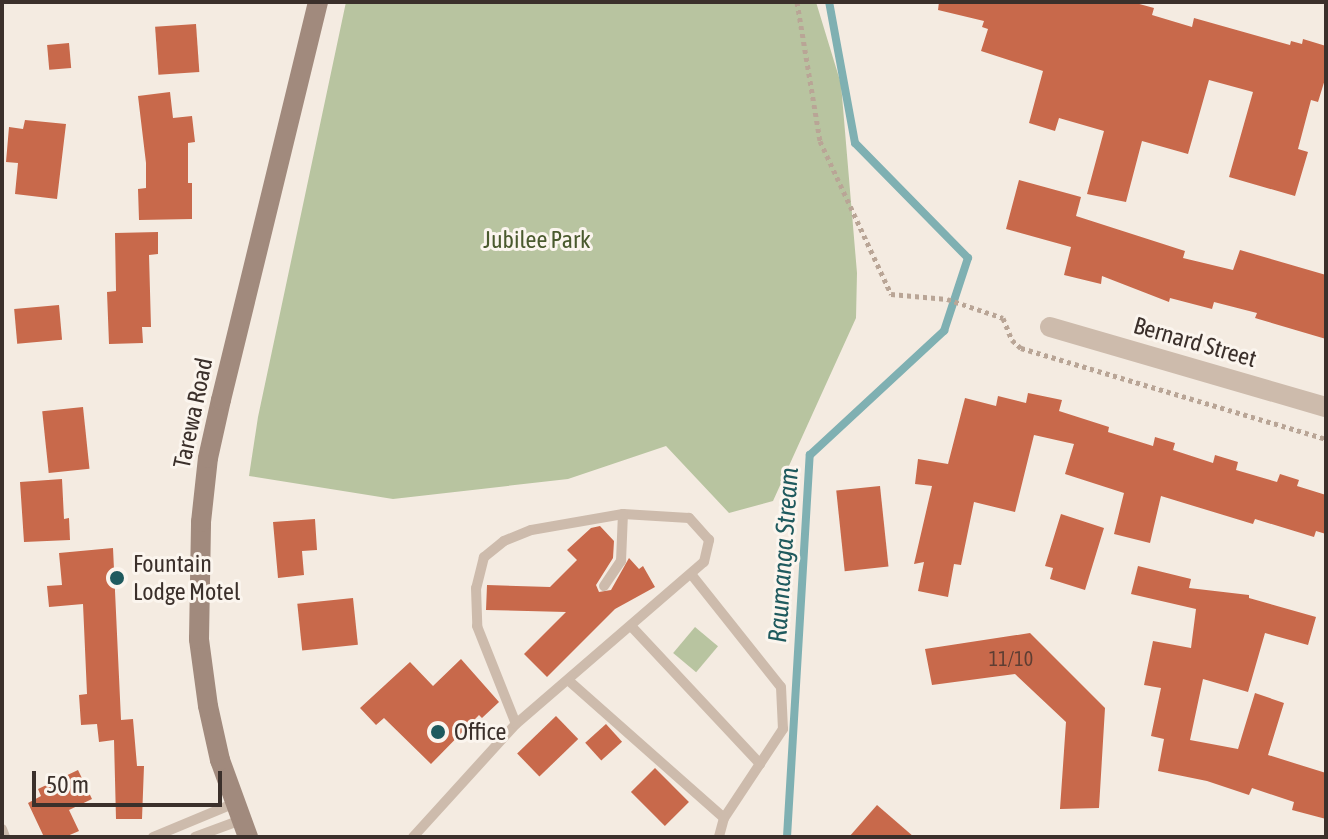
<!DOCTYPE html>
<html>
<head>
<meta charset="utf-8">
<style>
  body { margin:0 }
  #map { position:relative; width:1328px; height:839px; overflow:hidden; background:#f4ebe1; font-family:"Asap Condensed",sans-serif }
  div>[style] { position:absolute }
  .green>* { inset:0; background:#b8c4a0; transform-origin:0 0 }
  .stream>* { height:8px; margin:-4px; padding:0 4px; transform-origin:4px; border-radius:4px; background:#7fb0b2 }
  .building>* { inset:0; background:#c8694b; transform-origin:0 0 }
  .path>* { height:5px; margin-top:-2.5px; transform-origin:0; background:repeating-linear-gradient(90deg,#b9a596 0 4px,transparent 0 8px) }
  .lane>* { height:10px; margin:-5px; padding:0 5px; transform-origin:5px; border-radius:5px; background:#cdbbac }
  .street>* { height:20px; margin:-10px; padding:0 10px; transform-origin:10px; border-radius:10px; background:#cdbbac }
  .secondary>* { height:20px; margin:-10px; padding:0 10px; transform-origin:10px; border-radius:10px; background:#a18a7d }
  .dots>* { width:22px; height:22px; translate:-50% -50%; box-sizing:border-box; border:4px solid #fbf5ee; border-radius:50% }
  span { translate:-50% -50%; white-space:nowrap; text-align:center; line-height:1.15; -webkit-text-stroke:6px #fbf5ee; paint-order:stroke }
  .number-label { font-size:20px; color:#5e3e33 }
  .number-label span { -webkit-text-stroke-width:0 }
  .park-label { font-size:24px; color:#4a5a2e }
  .street-label { font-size:24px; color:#3b302b }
  .poi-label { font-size:24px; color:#3b302b }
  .left { translate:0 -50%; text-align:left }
  .water-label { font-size:26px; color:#1f5a5e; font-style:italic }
  .frame { position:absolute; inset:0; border:4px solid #3b302b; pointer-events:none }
  .scale { position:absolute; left:32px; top:771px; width:190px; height:36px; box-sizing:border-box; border:4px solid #3b302b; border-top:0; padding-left:10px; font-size:24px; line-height:28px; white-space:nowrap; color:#3b302b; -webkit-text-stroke:6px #fbf5ee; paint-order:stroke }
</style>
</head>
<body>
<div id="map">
  <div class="green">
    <div style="clip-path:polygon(346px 2px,816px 2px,841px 84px,857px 273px,856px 318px,773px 501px,729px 513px,666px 446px,568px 479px,393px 499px,249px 476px,258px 417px)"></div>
    <div style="left:695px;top:627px;width:30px;height:34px;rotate:40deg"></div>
  </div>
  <div class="stream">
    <div style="left:787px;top:837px;width:383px;rotate:-86.6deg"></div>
    <div style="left:810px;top:455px;width:183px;rotate:-42.8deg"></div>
    <div style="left:944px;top:331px;width:77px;rotate:-71.8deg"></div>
    <div style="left:968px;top:258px;width:161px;rotate:-134.5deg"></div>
    <div style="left:855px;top:143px;width:143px;rotate:-100.4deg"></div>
  </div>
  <div class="building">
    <div style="clip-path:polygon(939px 2px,1132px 2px,1154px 8px,1152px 15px,1192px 27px,1194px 18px,1290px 45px,1291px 41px,1302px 44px,1303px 39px,1326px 46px,1326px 76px,1318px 102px,1311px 100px,1298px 149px,1308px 152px,1295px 196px,1229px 177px,1253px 92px,1209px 80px,1188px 154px,1142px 141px,1126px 202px,1087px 194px,1104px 131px,1059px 118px,1055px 131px,1029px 123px,1043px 71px,981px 51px,988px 29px,982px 27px,984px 21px,938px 10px)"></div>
    <div style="left:196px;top:24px;width:48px;height:41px;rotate:86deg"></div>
    <div style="left:69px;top:43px;width:25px;height:22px;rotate:85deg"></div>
    <div style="clip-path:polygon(170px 92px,173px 118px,192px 116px,195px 142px,188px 143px,188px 183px,192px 183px,192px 219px,139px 220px,138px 189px,146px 188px,146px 163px,138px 96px)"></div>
    <div style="clip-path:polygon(25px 120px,66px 124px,57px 199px,15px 194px,18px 163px,6px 162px,9px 127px,23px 129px)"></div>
    <div style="clip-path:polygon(1019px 180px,1081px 197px,1076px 216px,1185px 251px,1183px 258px,1233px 270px,1240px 250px,1326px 275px,1326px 339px,1255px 318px,1257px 313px,1214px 302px,1212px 309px,1170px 298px,1169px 302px,1102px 276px,1101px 284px,1064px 275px,1071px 247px,1006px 229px)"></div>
    <div style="clip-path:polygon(158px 232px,158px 254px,149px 255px,151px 327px,142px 327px,143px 343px,109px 344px,107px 292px,116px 291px,115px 233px)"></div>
    <div style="left:59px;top:305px;width:35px;height:45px;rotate:85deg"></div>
    <div style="clip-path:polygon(1028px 393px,1062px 400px,1059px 411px,1109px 427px,1108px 432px,1153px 446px,1155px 437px,1175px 443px,1173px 450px,1213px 463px,1215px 455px,1238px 462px,1236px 470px,1277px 482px,1280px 474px,1299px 480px,1297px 486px,1326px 495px,1326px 534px,1316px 531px,1314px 537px,1255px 519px,1253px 524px,1161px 496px,1150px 543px,1114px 534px,1124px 493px,1065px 474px,1074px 444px,1034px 435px,1015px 512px,974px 502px,961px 565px,954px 564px,948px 597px,918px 591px,924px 562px,914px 564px,932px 486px,915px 484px,918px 459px,948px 464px,965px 398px,996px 406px,998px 396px,1026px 403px)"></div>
    <div style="left:83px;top:407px;width:62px;height:41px;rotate:84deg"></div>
    <div style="clip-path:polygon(62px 479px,64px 519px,69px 518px,70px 540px,24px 542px,20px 482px)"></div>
    <div style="left:880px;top:486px;width:81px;height:44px;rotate:84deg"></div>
    <div style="clip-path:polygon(1061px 514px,1104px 528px,1085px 590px,1050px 579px,1053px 568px,1045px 566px)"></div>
    <div style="clip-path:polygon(315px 519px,317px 550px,302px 551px,304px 575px,278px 578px,273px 522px)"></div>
    <div style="clip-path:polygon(600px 526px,614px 541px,613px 558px,596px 585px,599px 592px,611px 590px,629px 558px,639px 569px,643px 566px,655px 587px,615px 609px,547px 677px,524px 654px,566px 612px,486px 610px,487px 585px,550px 587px,577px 560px,567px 550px,591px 528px)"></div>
    <div style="clip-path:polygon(113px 548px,121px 720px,133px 719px,137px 766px,144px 766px,142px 819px,116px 819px,114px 740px,99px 742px,97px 724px,81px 725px,79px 695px,87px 694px,83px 604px,49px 607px,47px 586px,62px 585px,59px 553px)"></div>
    <div style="clip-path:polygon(1138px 566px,1191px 579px,1189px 588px,1249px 595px,1249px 598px,1316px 617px,1308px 645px,1265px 633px,1248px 692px,1203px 679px,1190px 740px,1238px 749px,1255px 693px,1284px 703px,1268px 755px,1326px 773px,1326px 819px,1292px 810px,1294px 802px,1252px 788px,1249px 795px,1207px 781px,1158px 771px,1164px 739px,1151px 736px,1161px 688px,1144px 685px,1153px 641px,1191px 648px,1196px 609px,1131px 594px)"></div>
    <div style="left:353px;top:598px;width:47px;height:56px;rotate:84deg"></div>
    <div style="clip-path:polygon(1030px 633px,1105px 708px,1099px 808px,1060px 809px,1066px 722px,1015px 674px,932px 685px,925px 649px)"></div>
    <div style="clip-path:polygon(461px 659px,499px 702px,482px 718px,479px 715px,431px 764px,384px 718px,376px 725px,360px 708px,410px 662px,433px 686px)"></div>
    <div style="left:556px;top:716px;width:32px;height:54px;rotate:46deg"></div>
    <div style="left:606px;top:724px;width:24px;height:28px;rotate:48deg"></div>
    <div style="left:655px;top:768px;width:48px;height:34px;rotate:45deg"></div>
    <div style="clip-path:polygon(78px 770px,92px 799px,69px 810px,79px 831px,65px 837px,44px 837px,28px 803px,41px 796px,38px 789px)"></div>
    <div style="clip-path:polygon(877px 805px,914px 837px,849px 837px)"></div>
  </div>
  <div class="path">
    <div style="left:797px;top:2px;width:141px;rotate:80.6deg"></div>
    <div style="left:820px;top:141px;width:169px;rotate:65.1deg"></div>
    <div style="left:891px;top:294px;width:56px;rotate:5.1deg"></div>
    <div style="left:947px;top:299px;width:59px;rotate:18.7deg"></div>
    <div style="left:1003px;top:318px;width:24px;rotate:68deg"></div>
    <div style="left:1012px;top:340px;width:12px;rotate:42deg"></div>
    <div style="left:1021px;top:348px;width:318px;rotate:16.6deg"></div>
  </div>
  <div class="lane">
    <div style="left:691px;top:574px;width:144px;rotate:51.5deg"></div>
    <div style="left:781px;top:687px;width:42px;rotate:87.3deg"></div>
    <div style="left:783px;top:729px;width:107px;rotate:123.5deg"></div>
    <div style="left:724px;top:818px;width:20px;rotate:105deg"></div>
    <div style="left:604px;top:586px;width:30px;rotate:-56deg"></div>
    <div style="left:621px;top:561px;width:47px;rotate:-87.6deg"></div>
    <div style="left:631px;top:626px;width:189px;rotate:46.9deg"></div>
    <div style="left:568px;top:680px;width:208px;rotate:41.5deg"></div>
    <div style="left:2px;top:829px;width:9px;rotate:69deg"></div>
    <div style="left:153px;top:837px;width:89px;rotate:-22.5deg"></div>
    <div style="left:195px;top:837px;width:49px;rotate:-20.3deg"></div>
    <div style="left:413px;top:837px;width:153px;rotate:-47.7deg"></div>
    <div style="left:516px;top:724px;width:248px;rotate:-40.8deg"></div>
    <div style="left:704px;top:562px;width:23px;rotate:-77deg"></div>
    <div style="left:709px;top:540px;width:30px;rotate:-132deg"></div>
    <div style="left:689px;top:518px;width:66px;rotate:-176.5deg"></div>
    <div style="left:623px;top:514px;width:93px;rotate:170.1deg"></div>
    <div style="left:531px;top:530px;width:29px;rotate:158deg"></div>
    <div style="left:504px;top:541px;width:26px;rotate:141deg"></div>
    <div style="left:484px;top:557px;width:32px;rotate:104deg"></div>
    <div style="left:476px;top:588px;width:38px;rotate:88deg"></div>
    <div style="left:477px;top:626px;width:105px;rotate:68.3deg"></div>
  </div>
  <div class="street">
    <div style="left:1050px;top:327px;width:287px;rotate:16.2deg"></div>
  </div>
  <div class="secondary">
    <div style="left:248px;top:837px;width:82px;rotate:-110deg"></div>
    <div style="left:220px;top:760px;width:55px;rotate:-102.5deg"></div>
    <div style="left:208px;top:706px;width:68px;rotate:-97.7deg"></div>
    <div style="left:199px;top:639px;width:117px;rotate:-89deg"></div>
    <div style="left:201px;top:522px;width:64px;rotate:-83.8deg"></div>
    <div style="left:208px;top:458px;width:59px;rotate:-77.4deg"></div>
    <div style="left:221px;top:400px;width:410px;rotate:-76.3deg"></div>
  </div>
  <div class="dots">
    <div style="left:117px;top:578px;background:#1f5a5e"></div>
    <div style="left:438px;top:732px;background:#1f5a5e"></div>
  </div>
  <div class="number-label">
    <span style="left:1011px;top:658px">11/10</span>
  </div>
  <div class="park-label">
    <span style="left:537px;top:240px">Jubilee Park</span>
  </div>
  <div class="street-label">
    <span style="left:1195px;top:342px;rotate:16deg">Bernard Street</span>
    <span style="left:193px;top:413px;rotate:-78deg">Tarewa Road</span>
  </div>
  <div class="poi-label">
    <span class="left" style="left:133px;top:578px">Fountain<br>Lodge Motel</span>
    <span class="left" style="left:454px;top:732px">Office</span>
  </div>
  <div class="water-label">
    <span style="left:784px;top:555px;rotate:-86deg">Raumanga Stream</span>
  </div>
  <div class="frame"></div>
  <div class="scale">50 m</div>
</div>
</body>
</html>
